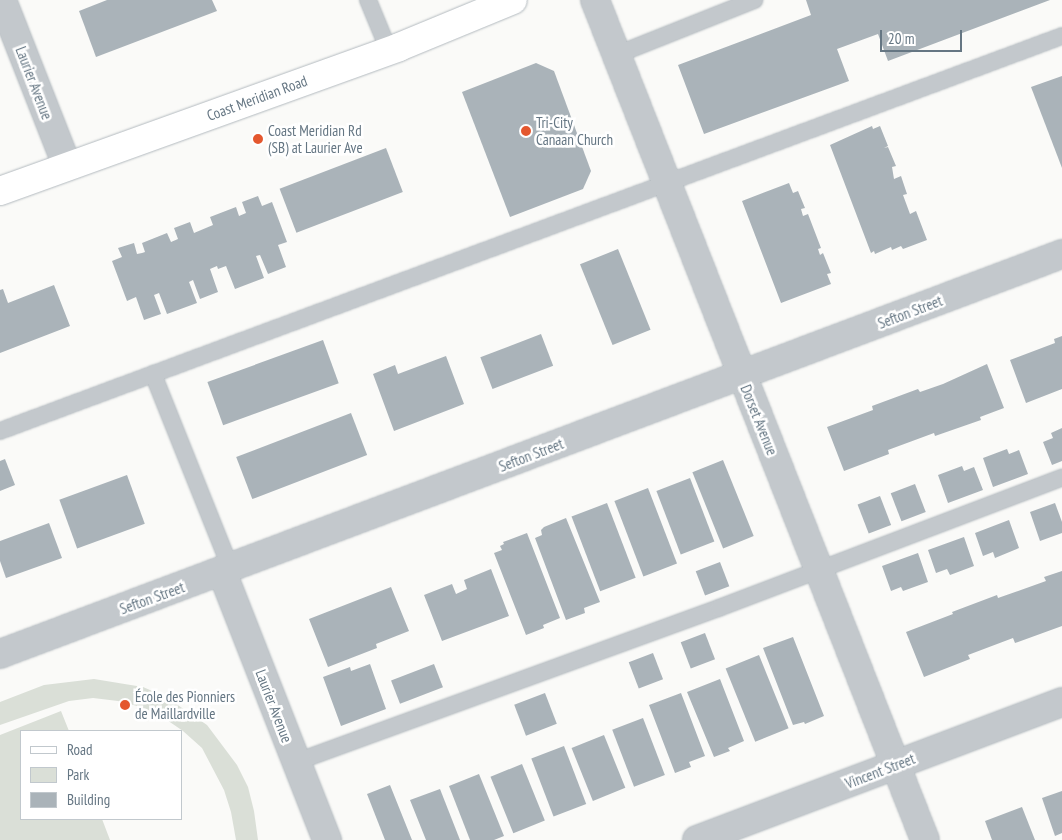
<!DOCTYPE html>
<html>
<head>
<meta charset="utf-8">
<style>
  body { margin:0 }
  #map { position:relative; width:1062px; height:840px; overflow:hidden; background:#fafaf8; font-family:"PT Sans Narrow",sans-serif }
  div>[style] { position:absolute }
  .green>* { inset:0; background:#dadfd7 }
  .building>* { inset:0; background:#aab3b9; transform-origin:0 0 }
  .roads { filter:drop-shadow(0 0 1px #b3babf) drop-shadow(0 0 1px #b3babf) }
  .service>* { height:16px; margin:-8px; padding:0 8px; transform-origin:8px; border-radius:8px; background:#c3c8cc }
  .minor>* { height:28px; margin:-14px; padding:0 14px; transform-origin:14px; border-radius:14px; background:#c3c8cc }
  .secondary>* { height:28px; margin:-14px; padding:0 14px; transform-origin:14px; border-radius:14px; background:#fff }
  .dots>* { width:14px; height:14px; translate:-50% -50%; box-sizing:border-box; border:2px solid #fff; border-radius:50% }
  span { translate:-50% -50%; white-space:nowrap; text-align:center; line-height:1.15; -webkit-text-stroke:5px #fff; paint-order:stroke }
  .street-label { font-size:15px; color:#657683 }
  .poi-label { font-size:15px; color:#657683 }
  .left { translate:0 -50%; text-align:left }
  .legend { position:absolute; left:20px; top:730px; width:162px; height:90px; box-sizing:border-box; background:#fff; border:1px solid #c1c8cd; margin:0; padding:6px 9px; list-style:none; font-size:15px; color:#657683 }
  .legend li { display:flex; align-items:center; gap:10px; height:25px }
  .legend b { width:25px; border:1px solid #c1c8cd }
  .scale { position:absolute; left:880px; top:30px; width:82px; height:22px; box-sizing:border-box; border:2px solid #657683; border-top:0; padding-left:6px; font-size:15px; line-height:18px; white-space:nowrap; color:#657683; -webkit-text-stroke:4px #fff; paint-order:stroke }
</style>
</head>
<body>
<div id="map">
  <div class="green">
    <div style="clip-path:polygon(94px 679px,143px 687px,166px 697px,207px 725px,237px 765px,248px 787px,254px 811px,258px 840px,236px 840px,231px 812px,224px 790px,202px 748px,183px 731px,164px 718px,141px 707px,118px 701px,93px 698px,69px 701px,0 725px,0 702px,44px 685px)"></div>
    <div style="clip-path:polygon(61px 711px,69px 731px,21px 731px,21px 819px,102px 819px,110px 840px,0 840px,0 735px)"></div>
  </div>
  <div class="building">
    <div style="clip-path:polygon(107px 0,212px 0,217px 11px,96px 57px,79px 11px)"></div>
    <div style="clip-path:polygon(806px 0,1050px 0,888px 61px,878px 34px,837px 49px,849px 81px,704px 134px,678px 65px,811px 15px)"></div>
    <div style="clip-path:polygon(536px 63px,554px 71px,591px 171px,583px 189px,510px 217px,462px 92px)"></div>
    <div style="clip-path:polygon(1062px 76px,1062px 168px,1031px 87px)"></div>
    <div style="clip-path:polygon(872px 126px,873px 129px,880px 126px,888px 146px,884px 148px,888px 147px,896px 166px,892px 167px,894px 179px,901px 176px,907px 194px,903px 195px,910px 214px,916px 211px,927px 240px,903px 249px,901px 246px,892px 250px,891px 247px,875px 254px,874px 251px,871px 253px,830px 145px)"></div>
    <div style="left:386px;top:148px;width:47px;height:114px;rotate:69deg"></div>
    <div style="clip-path:polygon(789px 183px,793px 193px,798px 191px,805px 208px,801px 209px,803px 216px,808px 214px,821px 248px,818px 249px,820px 255px,823px 253px,831px 273px,827px 274px,831px 284px,781px 303px,742px 201px)"></div>
    <div style="clip-path:polygon(258px 196px,262px 206px,272px 202px,287px 242px,278px 245px,286px 267px,268px 274px,260px 255px,256px 256px,264px 278px,235px 289px,226px 266px,218px 269px,217px 266px,210px 269px,218px 292px,200px 299px,193px 280px,189px 282px,197px 303px,167px 314px,159px 293px,154px 295px,161px 314px,144px 320px,136px 297px,127px 301px,112px 261px,122px 257px,118px 248px,134px 243px,137px 254px,142px 253px,145px 252px,142px 243px,167px 233px,171px 242px,178px 239px,174px 228px,190px 222px,194px 233px,213px 225px,210px 217px,236px 207px,239px 216px,246px 213px,242px 202px)"></div>
    <div style="left:618px;top:249px;width:87px;height:41px;rotate:68deg"></div>
    <div style="clip-path:polygon(54px 285px,70px 326px,0 353px,0 290px,3px 289px,8px 303px)"></div>
    <div style="left:541px;top:334px;width:34px;height:65px;rotate:69deg"></div>
    <div style="clip-path:polygon(1062px 336px,1062px 389px,1026px 403px,1010px 360px,1055px 343px,1054px 339px)"></div>
    <div style="left:323px;top:340px;width:46px;height:123px;rotate:70deg"></div>
    <div style="clip-path:polygon(446px 356px,464px 404px,394px 431px,373px 374px,395px 365px,398px 374px)"></div>
    <div style="clip-path:polygon(987px 364px,1004px 408px,980px 417px,981px 420px,935px 436px,934px 433px,888px 450px,889px 454px,844px 471px,827px 427px,873px 410px,872px 406px,918px 389px,920px 392px,943px 384px)"></div>
    <div style="left:351px;top:413px;width:45px;height:123px;rotate:69deg"></div>
    <div style="clip-path:polygon(1062px 428px,1062px 461px,1052px 465px,1043px 442px,1053px 438px,1051px 433px)"></div>
    <div style="clip-path:polygon(1007px 449px,1009px 454px,1019px 450px,1028px 474px,993px 487px,983px 458px)"></div>
    <div style="clip-path:polygon(5px 459px,15px 485px,0 491px,0 461px)"></div>
    <div style="left:723px;top:460px;width:82px;height:33px;rotate:68deg"></div>
    <div style="clip-path:polygon(962px 466px,964px 471px,974px 467px,983px 490px,948px 503px,938px 475px)"></div>
    <div style="left:127px;top:475px;width:52px;height:72px;rotate:70deg"></div>
    <div style="left:690px;top:478px;width:68px;height:36px;rotate:69deg"></div>
    <div style="left:915px;top:484px;width:30px;height:26px;rotate:69deg"></div>
    <div style="left:648px;top:488px;width:81px;height:36px;rotate:69deg"></div>
    <div style="left:880px;top:496px;width:31px;height:24px;rotate:69deg"></div>
    <div style="left:607px;top:503px;width:80px;height:38px;rotate:69deg"></div>
    <div style="clip-path:polygon(1055px 503px,1062px 522px,1062px 533px,1040px 541px,1030px 512px)"></div>
    <div style="clip-path:polygon(566px 518px,600px 602px,584px 608px,585px 613px,566px 620px,535px 538px,542px 535px,541px 530px,544px 527px)"></div>
    <div style="clip-path:polygon(1009px 520px,1019px 548px,995px 558px,993px 552px,983px 556px,975px 533px)"></div>
    <div style="clip-path:polygon(49px 523px,62px 558px,6px 578px,0 561px,0 541px)"></div>
    <div style="clip-path:polygon(527px 533px,560px 618px,543px 625px,544px 628px,526px 635px,494px 553px,502px 550px,500px 546px,504px 544px,503px 542px)"></div>
    <div style="clip-path:polygon(964px 537px,974px 566px,950px 575px,947px 569px,936px 573px,928px 550px)"></div>
    <div style="clip-path:polygon(918px 553px,928px 582px,903px 591px,901px 587px,891px 591px,882px 566px)"></div>
    <div style="left:720px;top:562px;width:26px;height:26px;rotate:69deg"></div>
    <div style="clip-path:polygon(491px 569px,509px 616px,442px 641px,424px 595px,452px 584px,456px 594px,467px 589px,464px 580px)"></div>
    <div style="clip-path:polygon(1062px 571px,1062px 626px,1015px 643px,1013px 638px,968px 655px,970px 659px,924px 677px,906px 632px,953px 614px,952px 612px,997px 595px,998px 598px,1046px 581px,1044px 577px)"></div>
    <div style="clip-path:polygon(391px 587px,409px 631px,376px 644px,377px 648px,328px 667px,309px 619px)"></div>
    <div style="left:705px;top:633px;width:28px;height:26px;rotate:69deg"></div>
    <div style="clip-path:polygon(793px 637px,824px 716px,805px 724px,804px 722px,793px 725px,763px 648px)"></div>
    <div style="left:653px;top:653px;width:28px;height:26px;rotate:69deg"></div>
    <div style="left:759px;top:655px;width:79px;height:36px;rotate:68deg"></div>
    <div style="clip-path:polygon(370px 664px,386px 709px,341px 726px,323px 677px,350px 667px,351px 671px)"></div>
    <div style="left:434px;top:664px;width:25px;height:46px;rotate:69deg"></div>
    <div style="clip-path:polygon(720px 679px,744px 741px,728px 748px,730px 751px,714px 757px,687px 692px)"></div>
    <div style="left:545px;top:693px;width:33px;height:33px;rotate:69deg"></div>
    <div style="clip-path:polygon(681px 693px,705px 756px,689px 762px,691px 767px,675px 773px,649px 705px)"></div>
    <div style="left:643px;top:718px;width:61px;height:33px;rotate:69deg"></div>
    <div style="left:604px;top:735px;width:57px;height:35px;rotate:68deg"></div>
    <div style="left:564px;top:746px;width:62px;height:35px;rotate:69deg"></div>
    <div style="left:522px;top:764px;width:61px;height:34px;rotate:68deg"></div>
    <div style="clip-path:polygon(479px 774px,504px 836px,494px 840px,470px 840px,449px 786px)"></div>
    <div style="clip-path:polygon(390px 785px,412px 840px,385px 840px,367px 794px)"></div>
    <div style="clip-path:polygon(440px 789px,460px 840px,426px 840px,410px 800px)"></div>
    <div style="clip-path:polygon(1062px 791px,1062px 833px,1055px 836px,1042px 798px)"></div>
    <div style="clip-path:polygon(1022px 807px,1035px 840px,992px 840px,985px 821px)"></div>
  </div>
  <div class="roads">
    <div class="service">
      <div style="left:368px;top:0;width:55px;rotate:67.6deg"></div>
      <div style="left:616px;top:55px;width:149px;rotate:-21.7deg"></div>
      <div style="left:153px;top:374px;width:210px;rotate:68.2deg"></div>
      <div style="left:0;top:431px;width:1133px;rotate:-20.4deg"></div>
      <div style="left:296px;top:762px;width:450px;rotate:-20deg"></div>
      <div style="left:719px;top:608px;width:367px;rotate:-20.8deg"></div>
    </div>
    <div class="minor">
      <div style="left:2px;top:0;width:178px;rotate:68.6deg"></div>
      <div style="left:595px;top:0;width:902px;rotate:68.55deg"></div>
      <div style="left:222px;top:572px;width:288px;rotate:68.6deg"></div>
      <div style="left:0;top:654px;width:1135px;rotate:-20.64deg"></div>
      <div style="left:697px;top:840px;width:390px;rotate:-20.7deg"></div>
    </div>
    <div class="secondary">
      <div style="left:0;top:191px;width:424px;rotate:-19.8deg"></div>
      <div style="left:399px;top:47px;width:123px;rotate:-22.4deg"></div>
    </div>
  </div>
  <div class="dots">
    <div style="left:526px;top:131px;background:#e4572e"></div>
    <div style="left:258px;top:139px;background:#e4572e"></div>
    <div style="left:125px;top:705px;background:#e4572e"></div>
  </div>
  <div class="street-label">
    <span style="left:34px;top:83px;rotate:69deg">Laurier Avenue</span>
    <span style="left:257px;top:98px;rotate:-20deg">Coast Meridian Road</span>
    <span style="left:910px;top:312px;rotate:-21deg">Sefton Street</span>
    <span style="left:759px;top:420px;rotate:68deg">Dorset Avenue</span>
    <span style="left:531px;top:455px;rotate:-21deg">Sefton Street</span>
    <span style="left:152px;top:598px;rotate:-20deg">Sefton Street</span>
    <span style="left:274px;top:706px;rotate:69deg">Laurier Avenue</span>
    <span style="left:880px;top:771px;rotate:-21deg">Vincent Street</span>
  </div>
  <div class="poi-label">
    <span class="left" style="left:536px;top:131px">Tri-City<br>Canaan Church</span>
    <span class="left" style="left:268px;top:139px">Coast Meridian Rd<br>(SB) at Laurier Ave</span>
    <span class="left" style="left:135px;top:705px">École des Pionniers<br>de Maillardville</span>
  </div>
  <ul class="legend">
  <li><b style="height:6px;background:#fff"></b>Road</li>
  <li><b style="height:14px;background:#dadfd7"></b>Park</li>
  <li><b style="height:14px;background:#aab3b9"></b>Building</li>
  </ul>
  <div class="scale">20 m</div>
</div>
</body>
</html>
